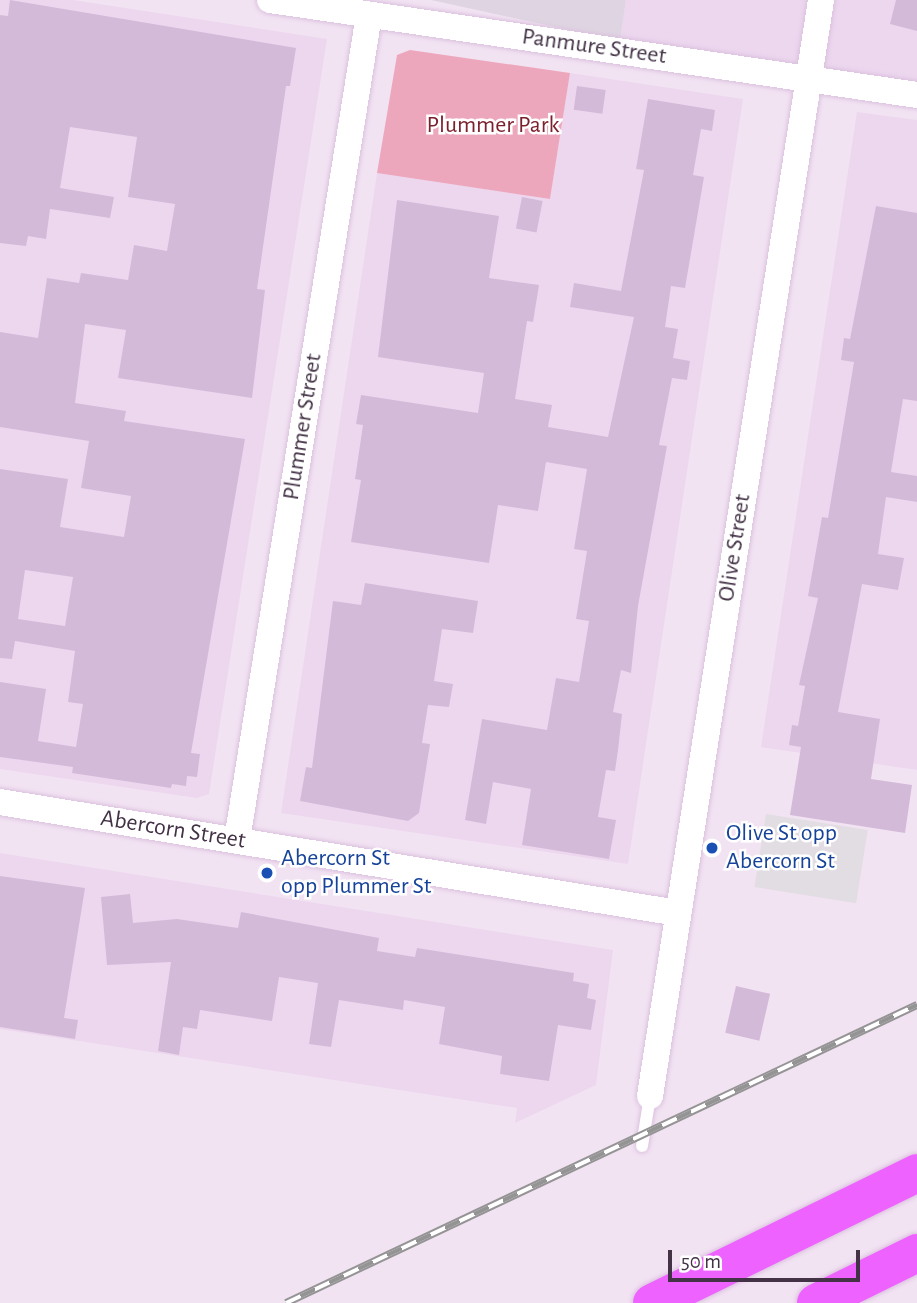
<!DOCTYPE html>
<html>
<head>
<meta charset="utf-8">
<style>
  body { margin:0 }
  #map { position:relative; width:917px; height:1303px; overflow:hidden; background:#f2e3f3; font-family:"Alegreya Sans",sans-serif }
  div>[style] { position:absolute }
  .residential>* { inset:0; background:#edd7ef }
  .industrial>* { inset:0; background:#dfd5e2 }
  .green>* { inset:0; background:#eda7bd }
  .parking>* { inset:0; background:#e2dce3; transform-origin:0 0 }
  .building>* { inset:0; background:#d4bad9; transform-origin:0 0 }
  .roads { filter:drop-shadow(0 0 2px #dbc1de) drop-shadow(0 0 2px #dbc1de) }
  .lane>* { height:12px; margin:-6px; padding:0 6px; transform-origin:6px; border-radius:6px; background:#fff }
  .street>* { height:26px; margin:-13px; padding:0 13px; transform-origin:13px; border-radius:13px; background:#fff }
  .highway>* { height:38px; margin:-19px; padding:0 19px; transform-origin:19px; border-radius:19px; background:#ee62ff }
  .rail>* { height:8px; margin-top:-4px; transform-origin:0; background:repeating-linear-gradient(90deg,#fff 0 16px,#949494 0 32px); box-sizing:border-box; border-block:2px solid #949494 }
  .dots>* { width:19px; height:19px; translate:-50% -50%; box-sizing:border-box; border:4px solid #fff; border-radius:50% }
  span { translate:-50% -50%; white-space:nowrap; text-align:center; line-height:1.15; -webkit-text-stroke:5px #fff; paint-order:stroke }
  .street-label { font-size:24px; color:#433246 }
  .park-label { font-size:24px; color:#7d202e }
  .transit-label { font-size:24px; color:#164399 }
  .left { translate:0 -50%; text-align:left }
  .scale { position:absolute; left:668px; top:1250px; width:192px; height:32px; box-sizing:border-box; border:4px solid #433246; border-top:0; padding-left:9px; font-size:21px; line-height:24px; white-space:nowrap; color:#433246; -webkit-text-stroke:5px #fff; paint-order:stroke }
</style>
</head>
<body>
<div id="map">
  <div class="residential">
    <div style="clip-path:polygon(0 0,73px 0,327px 39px,209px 794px,197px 798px,0 769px)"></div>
    <div style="clip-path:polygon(626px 0,814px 0,805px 69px,620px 41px)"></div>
    <div style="clip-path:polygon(832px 0,917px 0,917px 86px,820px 71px)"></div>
    <div style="clip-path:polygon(570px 73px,743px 99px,628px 864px,281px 813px,377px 173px,550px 199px)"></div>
    <div style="clip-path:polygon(857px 112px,917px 120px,917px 770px,761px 747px)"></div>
    <div style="clip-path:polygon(0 853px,613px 950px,596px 1085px,515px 1123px,517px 1108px,0 1029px)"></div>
  </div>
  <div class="industrial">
    <div style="clip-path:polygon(431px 0,626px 0,620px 41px)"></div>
  </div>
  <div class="green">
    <div style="clip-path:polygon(410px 50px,570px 73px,550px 199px,377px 173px,397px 55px)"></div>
  </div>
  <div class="parking">
    <div style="left:766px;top:814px;width:103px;height:74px;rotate:9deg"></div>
  </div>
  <div class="building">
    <div style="clip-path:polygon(evenodd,10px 0,296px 48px,290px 86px,286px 86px,257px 289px,265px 290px,252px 398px,118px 378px,126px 330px,85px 324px,75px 403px,126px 411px,124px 421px,245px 439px,191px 753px,200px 754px,197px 777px,187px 776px,186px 786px,172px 784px,171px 788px,72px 773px,73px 767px,0 757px,0 682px,46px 689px,38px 741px,76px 747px,83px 704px,68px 702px,75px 651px,15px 641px,12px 659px,0 658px,0 469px,68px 479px,60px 527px,124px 537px,131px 496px,81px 488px,89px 441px,0 427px,0 332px,38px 338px,47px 278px,79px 283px,81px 273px,128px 280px,134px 245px,167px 251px,175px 204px,128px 197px,137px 137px,70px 127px,60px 188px,114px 197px,110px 218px,50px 209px,46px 239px,28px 236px,26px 246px,0 243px,0 15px,8px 16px,10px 0,25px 570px,73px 577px,65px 626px,18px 619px,25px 570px)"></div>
    <div style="clip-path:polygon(896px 0,917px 0,917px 31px,890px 24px)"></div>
    <div style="left:577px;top:86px;width:29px;height:24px;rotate:8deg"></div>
    <div style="clip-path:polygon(648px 99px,715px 110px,712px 131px,701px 129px,693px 175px,704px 177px,685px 288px,671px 286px,665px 327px,678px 329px,673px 358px,690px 361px,687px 380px,672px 378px,659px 445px,667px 446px,638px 606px,631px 673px,621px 670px,613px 712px,622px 714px,618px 750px,615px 771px,606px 770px,598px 817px,616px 820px,609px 859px,522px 845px,531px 789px,493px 782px,486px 824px,465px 820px,482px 719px,547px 730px,556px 678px,579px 682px,589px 621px,576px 619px,587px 551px,574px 549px,587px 469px,546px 462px,538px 511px,498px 505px,489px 563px,351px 542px,361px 480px,355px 479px,363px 425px,356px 424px,361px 395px,478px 413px,484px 373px,378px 357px,397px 200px,499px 216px,489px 278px,539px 285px,533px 322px,527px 321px,515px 399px,552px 405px,548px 427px,608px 437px,634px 317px,570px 307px,574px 283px,621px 291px,644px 170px,636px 169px)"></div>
    <div style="left:522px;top:197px;width:21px;height:32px;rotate:11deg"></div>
    <div style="clip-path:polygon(876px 206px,917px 213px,917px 401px,903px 399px,891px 472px,917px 476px,917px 502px,886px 497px,878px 554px,904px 558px,898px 590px,862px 584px,838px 712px,880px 719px,871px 779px,912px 785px,905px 833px,790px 815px,801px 747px,789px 745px,792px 725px,798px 726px,805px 686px,799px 685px,818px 598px,808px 596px,822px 517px,828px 518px,854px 362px,841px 360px,844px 338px,850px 339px)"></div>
    <div style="clip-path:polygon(365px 583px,478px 601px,473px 633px,442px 629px,434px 681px,453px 684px,449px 707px,428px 705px,422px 743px,430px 744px,419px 813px,408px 821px,300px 801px,306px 767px,312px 768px,333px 601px,361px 605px)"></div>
    <div style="clip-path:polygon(0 876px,85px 888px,64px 1018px,78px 1020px,75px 1039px,0 1027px)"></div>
    <div style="clip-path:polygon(130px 894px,133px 923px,177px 919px,238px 928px,241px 912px,379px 938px,377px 951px,415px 957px,417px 948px,574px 973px,573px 981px,589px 984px,587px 998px,596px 1000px,591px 1030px,558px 1025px,549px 1081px,500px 1074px,502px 1056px,439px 1044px,445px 1007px,404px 1000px,403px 1010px,339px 1000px,331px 1047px,309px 1044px,318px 983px,279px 977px,272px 1021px,200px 1010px,197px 1029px,183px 1027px,179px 1055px,158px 1051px,171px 962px,107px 965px,101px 897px)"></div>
    <div style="left:736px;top:986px;width:35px;height:48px;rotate:13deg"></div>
  </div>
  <div class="roads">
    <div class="lane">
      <div style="left:642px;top:1146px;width:51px;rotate:-80.9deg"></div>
    </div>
    <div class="street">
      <div style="left:270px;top:0;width:654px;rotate:8.35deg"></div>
      <div style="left:0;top:802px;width:687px;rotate:9.3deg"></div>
      <div style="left:237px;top:840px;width:835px;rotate:-80.91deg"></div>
      <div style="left:650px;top:1096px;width:1109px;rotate:-81.13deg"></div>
    </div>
    <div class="highway">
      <div style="left:652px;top:1303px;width:295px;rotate:-26.1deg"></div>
      <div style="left:816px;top:1303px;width:113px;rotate:-26.3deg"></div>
    </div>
  </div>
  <div class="rail">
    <div style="left:286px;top:1303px;width:698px;rotate:-25.28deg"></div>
  </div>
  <div class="dots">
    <div style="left:712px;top:848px;background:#1a4fb4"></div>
    <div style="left:267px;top:873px;background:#1a4fb4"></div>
  </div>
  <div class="street-label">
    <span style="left:594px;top:47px;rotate:8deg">Panmure Street</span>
    <span style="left:303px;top:427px;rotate:-81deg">Plummer Street</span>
    <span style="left:735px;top:548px;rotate:-81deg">Olive Street</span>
    <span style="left:173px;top:830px;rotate:9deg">Abercorn Street</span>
  </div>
  <div class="park-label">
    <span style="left:493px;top:126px">Plummer Park</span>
  </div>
  <div class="transit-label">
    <span class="left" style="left:726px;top:848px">Olive St opp<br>Abercorn St</span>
    <span class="left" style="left:281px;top:873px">Abercorn St<br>opp Plummer St</span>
  </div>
  <div class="scale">50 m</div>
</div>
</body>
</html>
